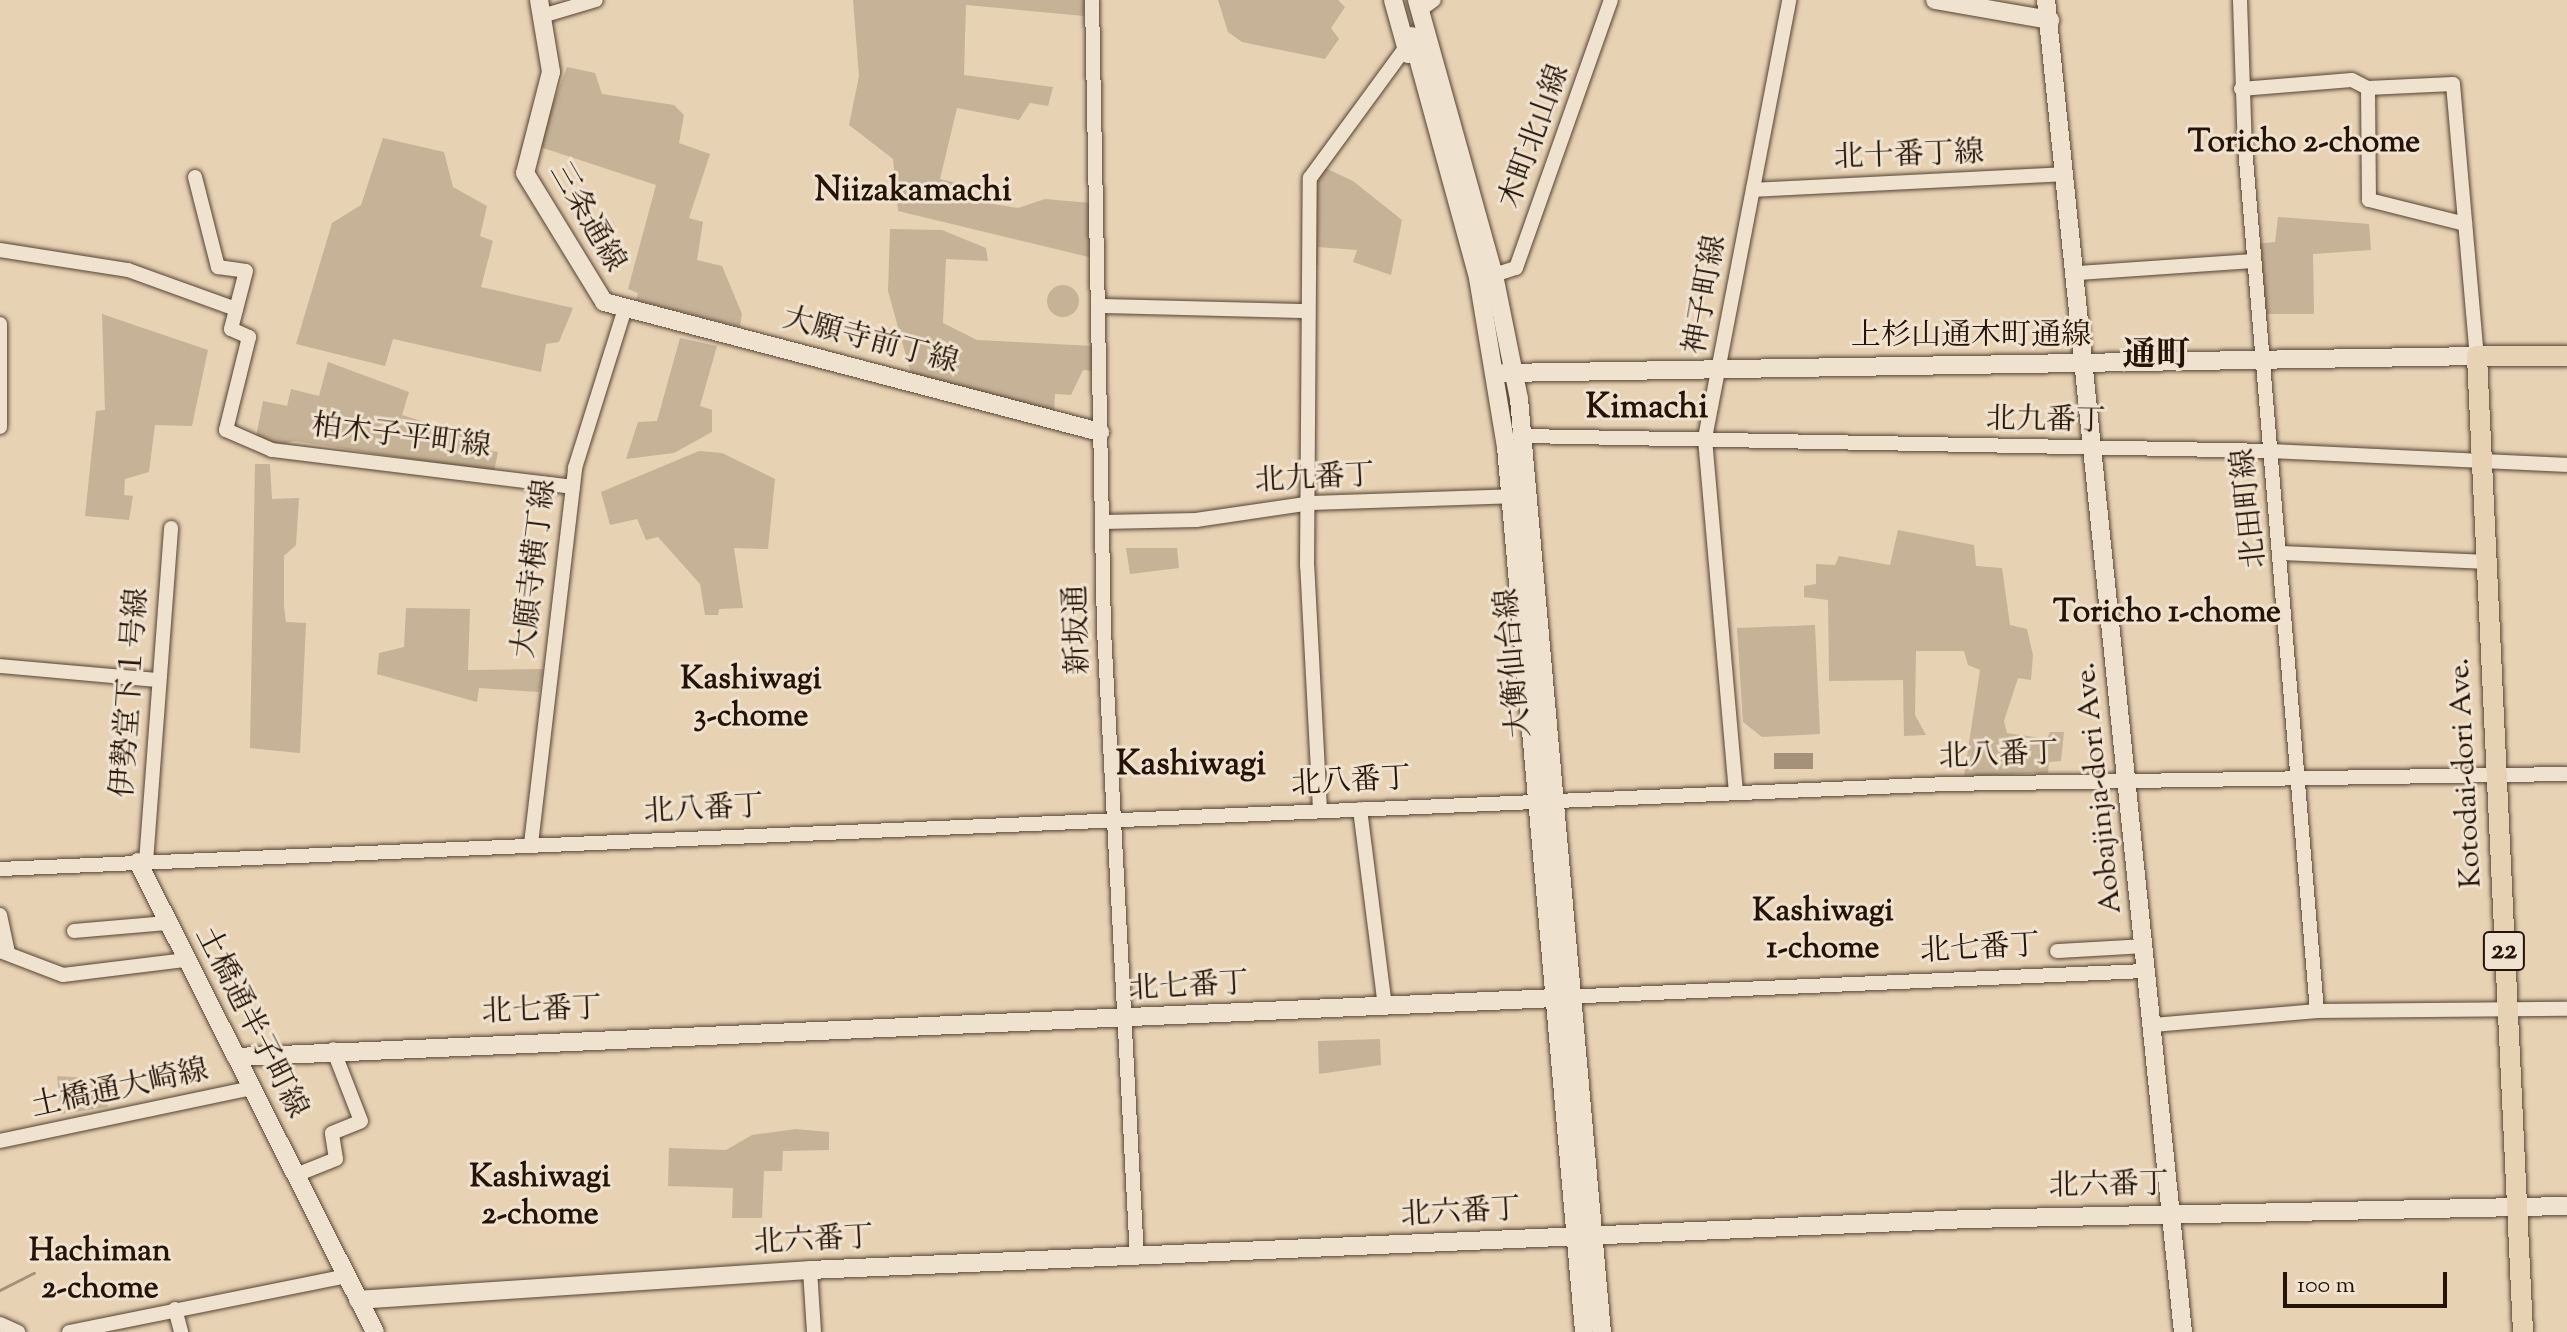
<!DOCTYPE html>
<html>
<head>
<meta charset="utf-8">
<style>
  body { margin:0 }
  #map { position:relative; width:2567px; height:1332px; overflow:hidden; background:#e7d2b4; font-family:"Sorts Mill Goudy","Noto Serif JP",serif }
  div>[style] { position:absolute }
  .green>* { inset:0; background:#c6b296 }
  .round { border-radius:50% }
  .water>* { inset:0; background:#a59179; transform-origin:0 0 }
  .stream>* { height:3px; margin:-1.5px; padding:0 1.5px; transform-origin:1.5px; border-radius:1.5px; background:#a59179 }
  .roads { filter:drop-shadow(0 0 2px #554332) drop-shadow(0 0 2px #554332) }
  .street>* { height:14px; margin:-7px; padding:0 7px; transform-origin:7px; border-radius:7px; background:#efe2ce }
  .secondary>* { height:18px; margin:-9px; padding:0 9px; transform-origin:9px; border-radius:9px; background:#efe2ce }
  .primary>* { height:20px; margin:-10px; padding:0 10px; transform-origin:10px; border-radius:10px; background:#e7d2b4 }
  span { translate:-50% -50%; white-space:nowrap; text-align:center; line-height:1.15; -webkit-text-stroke:6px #efe2ce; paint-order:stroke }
  .shield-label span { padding:2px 6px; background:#efe2ce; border:2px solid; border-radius:6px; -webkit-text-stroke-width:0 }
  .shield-label { font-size:28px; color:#241306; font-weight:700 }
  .street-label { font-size:30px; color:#241306 }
  .neighbourhood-label { font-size:32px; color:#241306; font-weight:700 }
  .quarter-label { font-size:34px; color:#241306; font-weight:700 }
  .scale { position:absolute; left:2283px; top:1272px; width:164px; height:36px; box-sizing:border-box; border:4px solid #241306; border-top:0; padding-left:10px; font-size:24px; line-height:28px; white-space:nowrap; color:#241306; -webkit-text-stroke:6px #efe2ce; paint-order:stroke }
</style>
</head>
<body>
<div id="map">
  <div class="green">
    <div style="clip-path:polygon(853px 0,1084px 0,1084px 16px,966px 5px,964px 75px,1053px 87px,1048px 106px,1030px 103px,1019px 120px,957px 108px,940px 179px,964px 185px,963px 199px,1018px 208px,1045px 199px,1091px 203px,1093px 258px,898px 211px,893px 159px,849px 125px,859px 76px)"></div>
    <div style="clip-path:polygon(1218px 0,1338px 0,1345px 7px,1331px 28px,1339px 39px,1325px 59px,1242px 42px,1228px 32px)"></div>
    <div style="clip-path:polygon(567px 67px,595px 73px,602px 94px,674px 105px,684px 115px,679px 143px,710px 154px,689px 218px,703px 222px,697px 260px,722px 266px,742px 314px,740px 327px,636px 300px,638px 293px,628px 289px,656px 185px,537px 146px)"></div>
    <div style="clip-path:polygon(383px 138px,444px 152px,453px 187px,487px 206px,480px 236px,493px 241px,481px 287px,573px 308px,559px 342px,546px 344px,541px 372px,393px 339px,385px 366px,296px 344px,332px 223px,361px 205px)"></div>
    <div style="clip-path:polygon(1319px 165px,1353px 181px,1402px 220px,1391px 275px,1353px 262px,1357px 250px,1318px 247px,1318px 265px,1309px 264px)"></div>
    <div style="clip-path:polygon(2278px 217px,2369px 224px,2371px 250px,2313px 254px,2314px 314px,2261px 314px,2254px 244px,2275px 242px)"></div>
    <div style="clip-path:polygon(890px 229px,942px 230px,986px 248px,988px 261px,946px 259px,943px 323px,977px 340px,1094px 346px,1095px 371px,1083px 370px,1071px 395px,1055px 394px,1054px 411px,911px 374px,888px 291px)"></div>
    <div class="round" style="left:1047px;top:285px;width:32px;height:32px"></div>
    <div style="clip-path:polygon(102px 314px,208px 350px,192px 426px,155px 425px,149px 472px,125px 479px,124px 495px,133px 496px,129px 520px,85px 516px,96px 411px,105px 410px)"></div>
    <div style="clip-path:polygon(680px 338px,717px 346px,700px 406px,712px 410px,712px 432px,674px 453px,626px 459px,638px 422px,657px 421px)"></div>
    <div style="clip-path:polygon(328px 362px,409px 392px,402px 415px,467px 435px,465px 446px,498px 452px,494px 472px,294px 441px,273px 447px,256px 437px,263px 401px,287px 406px,291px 389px,319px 396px)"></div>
    <div style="clip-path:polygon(699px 451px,722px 453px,775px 479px,768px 549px,734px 548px,743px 608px,719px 609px,718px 615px,705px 615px,700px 584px,658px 537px,646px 540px,637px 519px,610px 525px,601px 492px)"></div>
    <div style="clip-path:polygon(255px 464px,270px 464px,272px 499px,299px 498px,296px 545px,284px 556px,284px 607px,286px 622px,306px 623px,300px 753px,250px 748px)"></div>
    <div style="clip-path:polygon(1898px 530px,1974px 545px,1976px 566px,2002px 568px,2010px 625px,2027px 629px,2033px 655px,2031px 680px,2018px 678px,2004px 721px,2007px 733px,2047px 739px,2050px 732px,2064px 732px,2061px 761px,2049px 762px,2048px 773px,1964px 776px,1980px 670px,1968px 665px,1964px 651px,1916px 651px,1915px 715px,1926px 735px,1904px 736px,1903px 680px,1829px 681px,1828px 600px,1804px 597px,1804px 586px,1816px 584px,1816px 564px,1835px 565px,1839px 556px,1890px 565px)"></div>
    <div style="clip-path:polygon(1126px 548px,1177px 548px,1179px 568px,1130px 574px)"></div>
    <div style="clip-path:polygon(406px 608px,470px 609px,468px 670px,543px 669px,539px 692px,479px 688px,477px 702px,377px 674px,379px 653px,404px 647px)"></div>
    <div style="clip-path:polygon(1815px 625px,1820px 734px,1762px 737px,1743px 722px,1737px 628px)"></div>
    <div style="clip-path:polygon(1380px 1039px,1381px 1065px,1319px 1074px,1318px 1041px)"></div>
    <div style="clip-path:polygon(57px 1076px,105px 1079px,108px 1107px,61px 1114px)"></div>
    <div style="clip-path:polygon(796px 1129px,829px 1132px,829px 1150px,783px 1151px,782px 1171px,764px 1171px,762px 1218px,732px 1218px,733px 1188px,668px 1186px,669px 1148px,726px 1150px,752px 1135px)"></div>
  </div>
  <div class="water">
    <div style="left:1774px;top:753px;width:39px;height:16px"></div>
  </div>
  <div class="stream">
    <div style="left:0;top:1290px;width:38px;rotate:-27deg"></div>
  </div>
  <div class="roads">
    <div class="street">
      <div style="left:1092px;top:0;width:630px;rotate:88.91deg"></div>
      <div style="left:1104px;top:630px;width:628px;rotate:86.99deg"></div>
      <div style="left:2240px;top:0;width:147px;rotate:88.1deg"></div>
      <div style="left:2245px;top:147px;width:867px;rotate:85.24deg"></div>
      <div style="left:1420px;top:10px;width:17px;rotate:-36deg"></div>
      <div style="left:542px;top:16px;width:56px;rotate:-16.5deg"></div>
      <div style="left:2368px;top:88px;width:112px;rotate:89.5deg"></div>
      <div style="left:2369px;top:200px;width:99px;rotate:14deg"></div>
      <div style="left:2241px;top:89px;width:111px;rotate:-4.6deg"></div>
      <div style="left:2352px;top:80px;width:18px;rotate:27deg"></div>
      <div style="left:2368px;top:88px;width:85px;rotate:-2.7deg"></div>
      <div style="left:2453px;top:84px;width:273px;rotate:85deg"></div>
      <div style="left:195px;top:177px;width:93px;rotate:75.7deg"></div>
      <div style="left:218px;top:267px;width:28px;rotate:8deg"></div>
      <div style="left:246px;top:271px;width:60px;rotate:104.5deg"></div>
      <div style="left:231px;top:329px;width:20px;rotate:24deg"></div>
      <div style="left:249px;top:337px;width:96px;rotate:103.9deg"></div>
      <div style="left:226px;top:430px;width:50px;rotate:23.5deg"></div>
      <div style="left:272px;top:450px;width:303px;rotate:7deg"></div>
      <div style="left:1753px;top:190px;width:313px;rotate:-2.9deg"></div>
      <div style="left:0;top:250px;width:130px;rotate:8.9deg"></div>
      <div style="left:128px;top:270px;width:115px;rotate:19.9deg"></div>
      <div style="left:2078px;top:273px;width:176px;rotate:-3.9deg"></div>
      <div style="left:1494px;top:275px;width:23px;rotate:-18deg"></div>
      <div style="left:1516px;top:268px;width:284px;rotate:-70.5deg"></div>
      <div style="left:1101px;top:306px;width:203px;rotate:1.4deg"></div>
      <div style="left:0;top:324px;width:103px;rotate:90deg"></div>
      <div style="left:1524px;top:436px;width:748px;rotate:1.15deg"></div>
      <div style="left:2272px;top:451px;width:295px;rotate:2.7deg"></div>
      <div style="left:1103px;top:522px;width:93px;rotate:-1.2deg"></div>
      <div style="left:1196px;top:520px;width:116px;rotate:-8.4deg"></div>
      <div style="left:1311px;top:503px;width:208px;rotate:-1.9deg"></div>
      <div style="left:2283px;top:553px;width:204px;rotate:2.5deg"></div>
      <div style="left:0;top:666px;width:159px;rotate:5.1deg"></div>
      <div style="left:1736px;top:793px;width:356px;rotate:-95deg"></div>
      <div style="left:1705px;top:438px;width:446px;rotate:-79.1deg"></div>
      <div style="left:1360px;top:809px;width:199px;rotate:82.8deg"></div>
      <div style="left:1320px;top:810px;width:244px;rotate:-93deg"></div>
      <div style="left:1307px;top:566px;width:388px;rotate:-89.6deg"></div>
      <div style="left:1310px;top:178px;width:162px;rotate:-53.8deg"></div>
      <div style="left:531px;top:844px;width:379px;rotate:-83.3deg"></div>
      <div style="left:575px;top:468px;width:168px;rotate:-72.6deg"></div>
      <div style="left:146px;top:862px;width:335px;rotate:-85.7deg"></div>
      <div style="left:0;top:869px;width:1945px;rotate:-2.5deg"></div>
      <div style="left:1943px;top:784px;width:624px;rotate:-0.92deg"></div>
      <div style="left:0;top:915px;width:39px;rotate:78deg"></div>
      <div style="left:74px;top:931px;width:93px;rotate:-4.9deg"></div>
      <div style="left:0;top:951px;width:67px;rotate:20.9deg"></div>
      <div style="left:63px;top:975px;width:124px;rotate:-7deg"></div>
      <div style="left:2057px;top:951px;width:86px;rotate:-3.3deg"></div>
      <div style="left:1563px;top:997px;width:583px;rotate:-2.56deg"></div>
      <div style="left:2153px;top:1025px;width:165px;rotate:-4.9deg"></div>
      <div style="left:2317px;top:1011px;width:250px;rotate:-0.5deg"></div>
      <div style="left:0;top:1141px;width:257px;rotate:-11.9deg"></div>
      <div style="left:296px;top:1175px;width:43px;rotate:-21.8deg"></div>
      <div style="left:336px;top:1159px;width:26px;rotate:-99deg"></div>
      <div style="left:332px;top:1133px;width:31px;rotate:-22deg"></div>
      <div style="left:361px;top:1121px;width:77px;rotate:-111.3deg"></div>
      <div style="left:810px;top:1270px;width:62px;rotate:86.3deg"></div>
      <div style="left:175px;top:1309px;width:24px;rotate:75deg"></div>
      <div style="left:0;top:1324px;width:20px;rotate:24deg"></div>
      <div style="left:69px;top:1332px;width:283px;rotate:-11.4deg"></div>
    </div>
    <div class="secondary">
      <div style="left:539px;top:0;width:73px;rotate:80.5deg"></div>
      <div style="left:551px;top:72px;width:104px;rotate:104.4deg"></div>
      <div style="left:525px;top:173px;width:151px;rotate:58.5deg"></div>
      <div style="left:604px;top:302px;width:513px;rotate:14.69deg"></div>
      <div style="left:1393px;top:0;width:56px;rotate:74.5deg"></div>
      <div style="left:1417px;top:0;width:286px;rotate:74.4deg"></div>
      <div style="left:1494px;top:275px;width:126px;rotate:78.6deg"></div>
      <div style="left:1519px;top:399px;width:937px;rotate:84.92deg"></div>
      <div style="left:1935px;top:0;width:117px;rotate:9.9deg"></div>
      <div style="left:2046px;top:0;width:1339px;rotate:84.13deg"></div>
      <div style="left:1412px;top:36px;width:251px;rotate:74.7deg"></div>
      <div style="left:1478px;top:278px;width:171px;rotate:80.6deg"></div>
      <div style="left:1506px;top:447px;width:888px;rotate:84.96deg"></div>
      <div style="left:1504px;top:373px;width:973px;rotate:-1deg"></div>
      <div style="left:138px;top:862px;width:526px;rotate:63.24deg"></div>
      <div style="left:236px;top:1057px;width:1320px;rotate:-2.56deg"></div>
      <div style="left:358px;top:1300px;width:453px;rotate:-3.8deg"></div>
      <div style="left:810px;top:1270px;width:1160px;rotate:-2.52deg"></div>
      <div style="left:1969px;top:1219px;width:598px;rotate:-1.25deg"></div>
    </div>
    <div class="primary">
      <div style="left:2523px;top:1332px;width:977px;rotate:-92.7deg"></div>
      <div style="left:2477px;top:356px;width:90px"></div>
    </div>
  </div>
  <div class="shield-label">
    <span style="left:2504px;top:951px">22</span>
  </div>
  <div class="street-label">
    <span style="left:1536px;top:137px;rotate:-70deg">木町北山線</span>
    <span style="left:1909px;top:157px;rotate:-2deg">北十番丁線</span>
    <span style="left:586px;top:218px;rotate:60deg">三条通線</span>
    <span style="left:1707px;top:295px;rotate:-80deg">神子町線</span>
    <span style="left:1971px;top:337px">上杉山通木町通線</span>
    <span style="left:870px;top:342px;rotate:15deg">大願寺前丁線</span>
    <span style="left:2046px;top:422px;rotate:1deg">北九番丁</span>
    <span style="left:401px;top:438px;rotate:7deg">柏木子平町線</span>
    <span style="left:1315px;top:480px;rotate:-3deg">北九番丁</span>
    <span style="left:2251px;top:508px;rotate:-96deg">北田町線</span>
    <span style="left:536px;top:569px;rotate:-83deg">大願寺横丁線</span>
    <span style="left:1079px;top:630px;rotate:-92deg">新坂通</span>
    <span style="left:1515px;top:663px;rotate:-95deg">大衡仙台線</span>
    <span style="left:132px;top:693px;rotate:-86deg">伊勢堂下１号線</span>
    <span style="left:1999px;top:757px;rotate:-2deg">北八番丁</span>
    <span style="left:2467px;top:773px;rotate:-93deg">Kotodai-dori Ave.</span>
    <span style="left:1351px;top:783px;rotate:-3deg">北八番丁</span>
    <span style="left:2100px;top:788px;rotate:-96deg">Aobajinja-dori Ave.</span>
    <span style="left:704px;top:811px;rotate:-3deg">北八番丁</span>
    <span style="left:1980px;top:950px;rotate:-3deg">北七番丁</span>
    <span style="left:1189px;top:988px;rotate:-3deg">北七番丁</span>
    <span style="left:542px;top:1012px;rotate:-2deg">北七番丁</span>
    <span style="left:250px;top:1023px;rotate:63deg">土橋通半子町線</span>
    <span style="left:120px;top:1090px;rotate:-12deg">土橋通大崎線</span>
    <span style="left:2109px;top:1187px;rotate:-1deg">北六番丁</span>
    <span style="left:1461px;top:1214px;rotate:-3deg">北六番丁</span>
    <span style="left:814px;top:1242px;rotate:-3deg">北六番丁</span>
  </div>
  <div class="neighbourhood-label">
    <span style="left:2304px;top:143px">Toricho 2-chome</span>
    <span style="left:2167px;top:613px">Toricho 1-chome</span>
    <span style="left:751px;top:699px">Kashiwagi<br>3-chome</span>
    <span style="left:1823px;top:931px">Kashiwagi<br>1-chome</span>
    <span style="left:540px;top:1197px">Kashiwagi<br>2-chome</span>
    <span style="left:100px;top:1271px">Hachiman<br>2-chome</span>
  </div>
  <div class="quarter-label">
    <span style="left:913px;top:192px">Niizakamachi</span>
    <span style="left:2156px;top:357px">通町</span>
    <span style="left:1647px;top:409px">Kimachi</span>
    <span style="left:1191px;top:766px">Kashiwagi</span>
  </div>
  <div class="scale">100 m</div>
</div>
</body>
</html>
